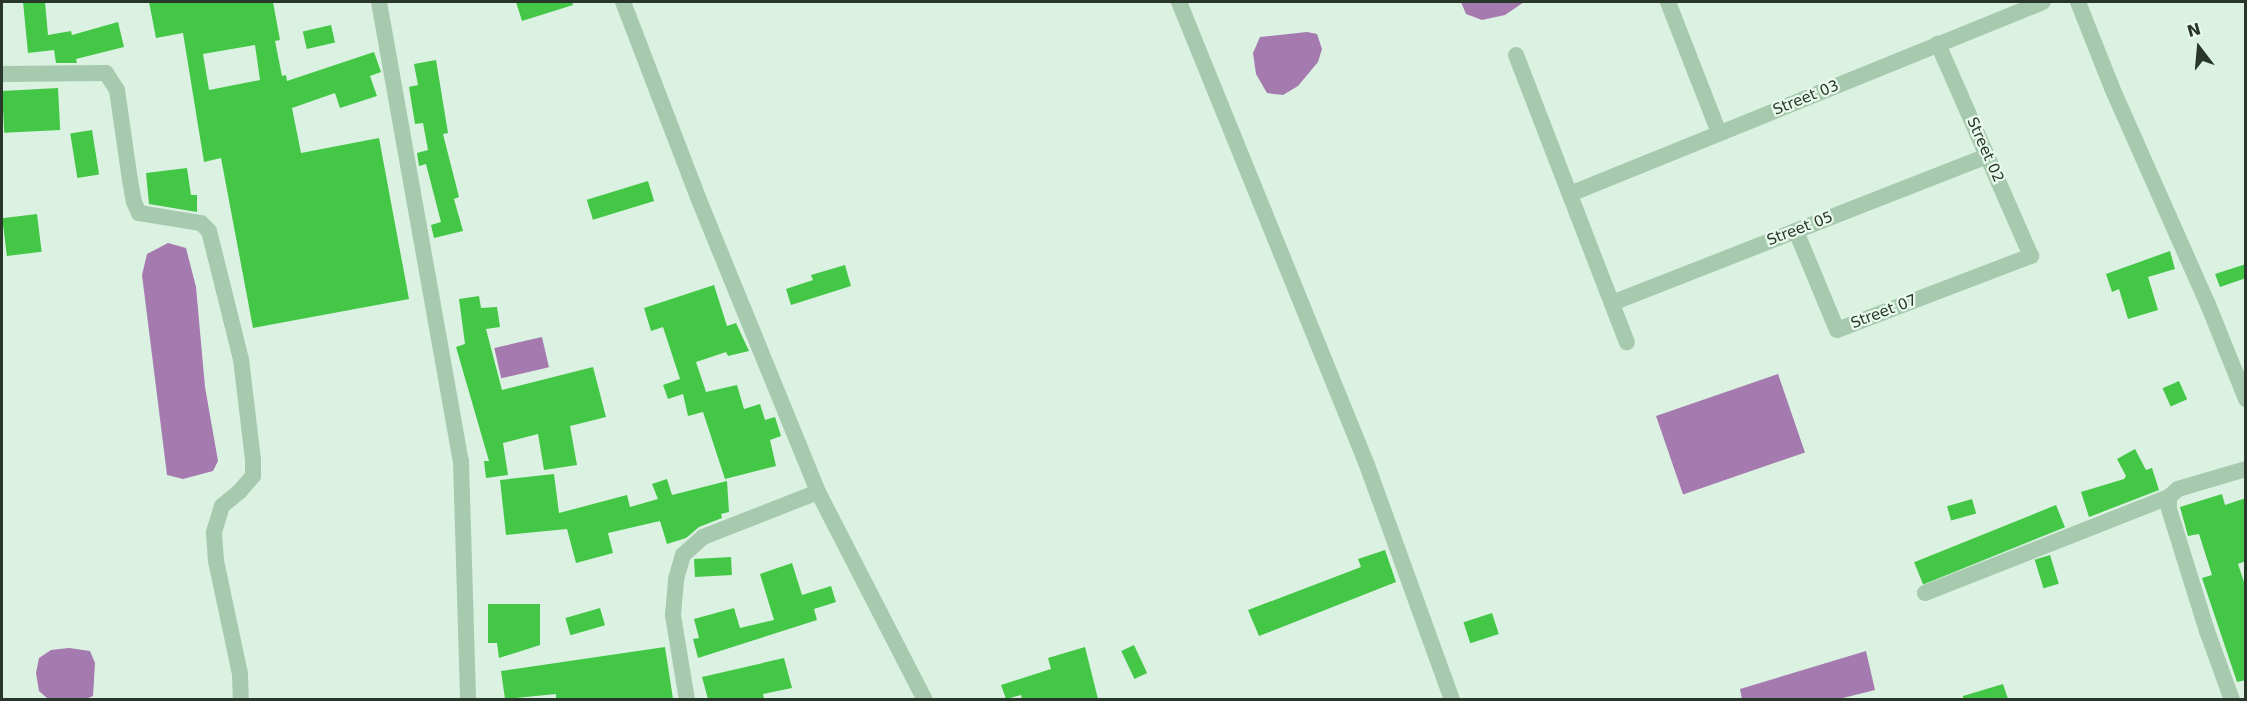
<!DOCTYPE html>
<html>
<head>
<meta charset="utf-8">
<style>
  body { margin:0 }
  #map { position:relative; width:2247px; height:701px; overflow:hidden; background:#dbf2e2; font-family:"DejaVu Sans",sans-serif }
  div>[style] { position:absolute }
  .water>* { inset:0; background:#a57aaf; transform-origin:0 0 }
  .building>* { inset:0; background:#44c746; transform-origin:0 0 }
  .minor>* { height:16px; margin:-8px; padding:0 8px; transform-origin:8px; border-radius:8px; background:#a7caaf }
  span { translate:-50% -50%; white-space:nowrap; text-align:center; line-height:1.15; -webkit-text-stroke:4.5px #e8faed; paint-order:stroke }
  .street-label { font-size:15px; color:#283729 }
  .frame { position:absolute; inset:0; border:3px solid #283729; pointer-events:none }
  .north { position:absolute; left:2169px; top:18px; width:60px; height:60px; -webkit-text-stroke:4px #e8faed; paint-order:stroke; rotate:344deg; font-size:16px; font-weight:700; line-height:24px; text-align:center; color:#283729 }
  .north::after { content:''; display:block; margin:auto; width:21px; height:27px; background:#283729; clip-path:polygon(50% 0,100% 100%,50% 72%,0 100%) }
</style>
</head>
<body>
<div id="map">
  <div class="water">
    <div style="clip-path:polygon(1461px 2px,1524px 2px,1505px 15px,1482px 20px,1466px 14px)"></div>
    <div style="clip-path:polygon(1307px 32px,1317px 34px,1322px 49px,1318px 62px,1298px 86px,1283px 95px,1267px 93px,1256px 74px,1253px 53px,1260px 37px)"></div>
    <div style="clip-path:polygon(168px 243px,186px 248px,196px 287px,205px 387px,218px 461px,213px 471px,183px 479px,167px 475px,142px 275px,147px 254px)"></div>
    <div style="left:542px;top:337px;width:31px;height:49px;rotate:77deg"></div>
    <div style="left:1778px;top:374px;width:83px;height:129px;rotate:71deg"></div>
    <div style="clip-path:polygon(69px 648px,90px 651px,95px 663px,93px 696px,86px 699px,48px 699px,39px 691px,36px 673px,39px 658px,51px 650px)"></div>
    <div style="clip-path:polygon(1866px 651px,1875px 690px,1839px 699px,1742px 699px,1740px 689px)"></div>
  </div>
  <div class="building">
    <div style="clip-path:polygon(23px 2px,45px 2px,48px 35px,71px 31px,72px 35px,118px 22px,124px 47px,76px 59px,77px 63px,56px 63px,54px 50px,28px 53px)"></div>
    <div style="clip-path:polygon(evenodd,149px 2px,273px 2px,280px 40px,275px 41px,282px 76px,286px 75px,287px 81px,374px 52px,381px 72px,370px 76px,377px 96px,340px 108px,335px 93px,292px 108px,301px 153px,379px 138px,409px 299px,253px 328px,221px 158px,204px 162px,183px 33px,156px 38px,149px 2px,255px 45px,260px 80px,209px 90px,203px 54px,255px 45px)"></div>
    <div style="clip-path:polygon(516px 2px,572px 2px,573px 5px,522px 21px)"></div>
    <div style="left:331px;top:25px;width:18px;height:29px;rotate:77deg"></div>
    <div style="clip-path:polygon(436px 60px,448px 133px,443px 134px,459px 197px,454px 199px,463px 231px,434px 238px,431px 225px,441px 222px,426px 164px,419px 166px,417px 153px,428px 150px,423px 123px,415px 124px,409px 87px,418px 85px,414px 64px)"></div>
    <div style="left:58px;top:88px;width:42px;height:56px;rotate:87deg"></div>
    <div style="left:92px;top:130px;width:45px;height:22px;rotate:81deg"></div>
    <div style="clip-path:polygon(187px 168px,191px 195px,197px 195px,197px 212px,149px 204px,146px 173px)"></div>
    <div style="left:648px;top:181px;width:21px;height:64px;rotate:73deg"></div>
    <div style="left:37px;top:214px;width:38px;height:35px;rotate:83deg"></div>
    <div style="clip-path:polygon(2170px 251px,2175px 269px,2148px 277px,2158px 310px,2128px 319px,2119px 289px,2112px 292px,2106px 274px)"></div>
    <div style="clip-path:polygon(2246px 264px,2246px 278px,2220px 287px,2215px 274px)"></div>
    <div style="clip-path:polygon(845px 265px,851px 286px,791px 305px,786px 289px,813px 280px,811px 275px)"></div>
    <div style="clip-path:polygon(714px 285px,727px 326px,736px 323px,749px 351px,728px 356px,726px 352px,696px 362px,706px 392px,737px 385px,744px 409px,760px 404px,765px 420px,775px 417px,781px 436px,770px 440px,776px 466px,725px 479px,703px 412px,688px 416px,683px 394px,668px 399px,663px 385px,680px 379px,663px 327px,651px 331px,644px 308px)"></div>
    <div style="clip-path:polygon(479px 296px,481px 308px,497px 307px,500px 327px,486px 329px,502px 390px,593px 367px,606px 417px,570px 426px,577px 465px,544px 470px,538px 434px,503px 443px,508px 475px,486px 478px,484px 461px,489px 461px,456px 347px,465px 344px,459px 299px)"></div>
    <div style="left:2179px;top:381px;width:20px;height:18px;rotate:66deg"></div>
    <div style="clip-path:polygon(2135px 449px,2146px 470px,2152px 468px,2159px 490px,2089px 517px,2081px 492px,2124px 479px,2126px 476px,2117px 459px)"></div>
    <div style="clip-path:polygon(554px 474px,559px 513px,627px 495px,630px 507px,658px 499px,652px 484px,667px 479px,672px 495px,727px 481px,729px 512px,721px 514px,722px 518px,699px 527px,686px 538px,667px 544px,660px 521px,608px 533px,613px 553px,576px 563px,567px 529px,506px 535px,500px 480px)"></div>
    <div style="clip-path:polygon(2222px 494px,2225px 505px,2246px 498px,2246px 561px,2238px 564px,2246px 588px,2246px 680px,2237px 682px,2202px 578px,2212px 575px,2199px 534px,2188px 536px,2180px 507px)"></div>
    <div style="left:1972px;top:499px;width:15px;height:26px;rotate:74deg"></div>
    <div style="left:2056px;top:505px;width:24px;height:153px;rotate:68deg"></div>
    <div style="clip-path:polygon(1385px 550px,1396px 582px,1259px 636px,1248px 610px,1361px 567px,1358px 559px)"></div>
    <div style="left:2050px;top:555px;width:30px;height:16px;rotate:73deg"></div>
    <div style="left:731px;top:557px;width:18px;height:37px;rotate:87deg"></div>
    <div style="clip-path:polygon(792px 563px,802px 595px,831px 586px,836px 602px,814px 609px,817px 620px,698px 658px,693px 639px,699px 638px,694px 619px,734px 608px,740px 628px,774px 620px,760px 574px)"></div>
    <div style="clip-path:polygon(488px 604px,540px 604px,540px 645px,499px 658px,497px 643px,488px 643px)"></div>
    <div style="left:600px;top:608px;width:18px;height:36px;rotate:74deg"></div>
    <div style="left:1492px;top:613px;width:22px;height:30px;rotate:72deg"></div>
    <div style="left:1134px;top:645px;width:31px;height:14px;rotate:65deg"></div>
    <div style="clip-path:polygon(665px 647px,673px 699px,556px 699px,556px 694px,505px 699px,501px 671px)"></div>
    <div style="clip-path:polygon(1085px 647px,1098px 699px,1022px 699px,1021px 695px,1006px 699px,1001px 685px,1051px 669px,1048px 658px)"></div>
    <div style="clip-path:polygon(784px 658px,792px 688px,763px 694px,764px 699px,708px 699px,702px 677px)"></div>
    <div style="clip-path:polygon(2003px 684px,2008px 699px,1963px 699px,1963px 696px)"></div>
  </div>
  <div class="minor">
    <div style="left:379px;top:2px;width:466px;rotate:79.9deg"></div>
    <div style="left:461px;top:461px;width:239px;rotate:88.3deg"></div>
    <div style="left:623px;top:2px;width:212px;rotate:69deg"></div>
    <div style="left:699px;top:200px;width:315px;rotate:67.8deg"></div>
    <div style="left:818px;top:492px;width:234px;rotate:62.8deg"></div>
    <div style="left:1179px;top:2px;width:500px;rotate:67.9deg"></div>
    <div style="left:1367px;top:465px;width:250px;rotate:70.1deg"></div>
    <div style="left:1668px;top:2px;width:141px;rotate:68.7deg"></div>
    <div style="left:2078px;top:2px;width:92px;rotate:68.4deg"></div>
    <div style="left:2112px;top:88px;width:234px;rotate:66.1deg"></div>
    <div style="left:2207px;top:302px;width:105px;rotate:68.1deg"></div>
    <div style="left:1516px;top:55px;width:308px;rotate:68.9deg"></div>
    <div style="left:2px;top:74px;width:104px;rotate:-0.6deg"></div>
    <div style="left:106px;top:73px;width:20px;rotate:57deg"></div>
    <div style="left:117px;top:90px;width:91px;rotate:81.8deg"></div>
    <div style="left:130px;top:180px;width:22px;rotate:80deg"></div>
    <div style="left:134px;top:202px;width:12px;rotate:66deg"></div>
    <div style="left:139px;top:213px;width:63px;rotate:9.2deg"></div>
    <div style="left:201px;top:223px;width:11px;rotate:45deg"></div>
    <div style="left:209px;top:231px;width:132px;rotate:76deg"></div>
    <div style="left:241px;top:359px;width:101px;rotate:83.2deg"></div>
    <div style="left:253px;top:459px;width:17px;rotate:90deg"></div>
    <div style="left:253px;top:476px;width:21px;rotate:131deg"></div>
    <div style="left:239px;top:492px;width:22px;rotate:141deg"></div>
    <div style="left:222px;top:506px;width:28px;rotate:107deg"></div>
    <div style="left:214px;top:533px;width:28px;rotate:86deg"></div>
    <div style="left:216px;top:561px;width:116px;rotate:78deg"></div>
    <div style="left:240px;top:674px;width:26px;rotate:88deg"></div>
    <div style="left:1570px;top:194px;width:510px;rotate:-22.09deg"></div>
    <div style="left:1796px;top:231px;width:107px;rotate:67.5deg"></div>
    <div style="left:1837px;top:330px;width:208px;rotate:-20.9deg"></div>
    <div style="left:2031px;top:256px;width:232px;rotate:-113.7deg"></div>
    <div style="left:1612px;top:303px;width:403px;rotate:-21.4deg"></div>
    <div style="left:1925px;top:593px;width:262px;rotate:-21.5deg"></div>
    <div style="left:687px;top:700px;width:86px;rotate:-99.4deg"></div>
    <div style="left:673px;top:615px;width:36px;rotate:-85deg"></div>
    <div style="left:676px;top:579px;width:25px;rotate:-74deg"></div>
    <div style="left:683px;top:555px;width:27px;rotate:-42deg"></div>
    <div style="left:703px;top:537px;width:123px;rotate:-21.4deg"></div>
    <div style="left:2232px;top:700px;width:73px;rotate:-109.9deg"></div>
    <div style="left:2207px;top:631px;width:128px;rotate:-107.3deg"></div>
    <div style="left:2169px;top:509px;width:12px;rotate:-90deg"></div>
    <div style="left:2169px;top:497px;width:12px;rotate:-42deg"></div>
    <div style="left:2178px;top:489px;width:71px;rotate:-16.4deg"></div>
  </div>
  <div class="street-label">
    <span style="left:1806px;top:98px;rotate:-22deg">Street 03</span>
    <span style="left:1985px;top:150px;rotate:66deg">Street 02</span>
    <span style="left:1800px;top:229px;rotate:-21deg">Street 05</span>
    <span style="left:1884px;top:312px;rotate:-21deg">Street 07</span>
  </div>
  <div class="frame"></div>
  <div class="north">N</div>
</div>
</body>
</html>
